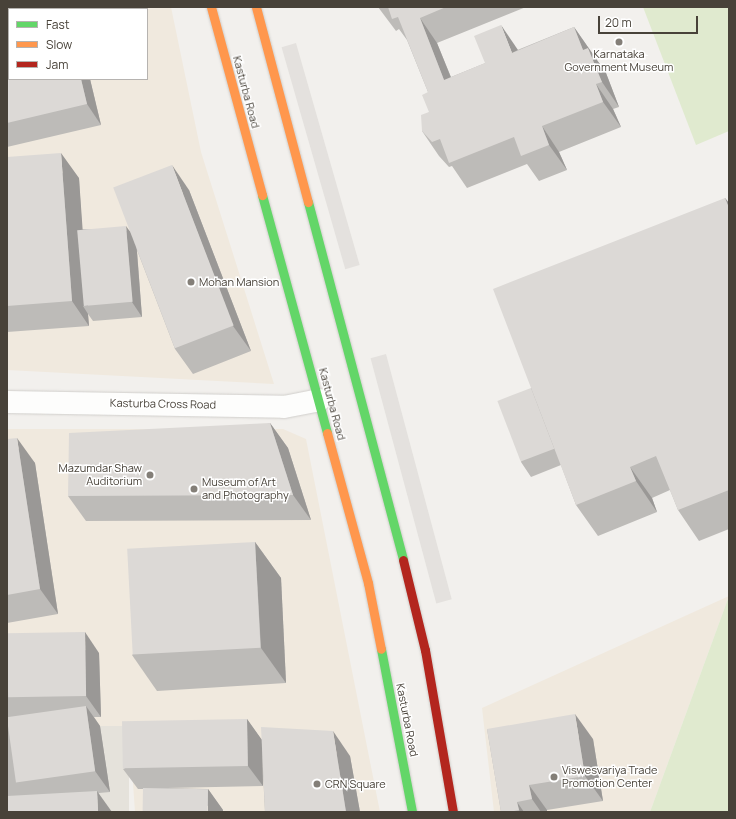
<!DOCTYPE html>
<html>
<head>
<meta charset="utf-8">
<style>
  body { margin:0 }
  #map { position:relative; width:736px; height:819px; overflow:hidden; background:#f2f0ed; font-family:Manrope,sans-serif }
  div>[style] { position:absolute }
  .residential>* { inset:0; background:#e5e2db; transform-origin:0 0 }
  .commercial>* { inset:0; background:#f0e9de }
  .green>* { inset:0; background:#e0eacf }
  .parking>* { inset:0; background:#e4e1de; transform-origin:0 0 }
  .roads { filter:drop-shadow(0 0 1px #d0cecb) drop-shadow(0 0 1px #d0cecb) }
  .street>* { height:22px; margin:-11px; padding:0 11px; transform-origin:11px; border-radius:11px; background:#fdfdfc }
  .fast>* { height:9px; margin:-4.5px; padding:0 4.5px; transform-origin:4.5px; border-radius:4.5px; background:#63d668 }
  .slow>* { height:9px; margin:-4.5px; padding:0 4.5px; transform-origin:4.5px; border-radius:4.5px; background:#ff974d }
  .jam>* { height:9px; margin:-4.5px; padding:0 4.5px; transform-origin:4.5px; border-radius:4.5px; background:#b3261e }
  .wall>* { inset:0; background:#bdbbb8 }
  .shaded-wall>* { inset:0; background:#9a9896; transform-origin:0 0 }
  .building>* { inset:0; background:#dcd9d6; transform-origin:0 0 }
  .dots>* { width:11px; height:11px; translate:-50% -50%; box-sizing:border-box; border:2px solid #fff; border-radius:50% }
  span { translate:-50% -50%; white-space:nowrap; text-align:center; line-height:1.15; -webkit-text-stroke:3px #fff; paint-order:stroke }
  .poi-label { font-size:11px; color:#484239 }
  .left { translate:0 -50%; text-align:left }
  .right { translate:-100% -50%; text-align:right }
  .street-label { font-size:11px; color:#484239 }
  .frame { position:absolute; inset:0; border:8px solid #484239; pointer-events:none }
  .legend { position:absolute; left:8px; top:8px; width:140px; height:72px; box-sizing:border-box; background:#fff; border:1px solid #b6b3b0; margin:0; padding:5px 7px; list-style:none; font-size:12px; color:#484239 }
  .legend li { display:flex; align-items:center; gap:8px; height:20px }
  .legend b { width:20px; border:1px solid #b6b3b0 }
  .scale { position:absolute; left:598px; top:16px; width:100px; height:18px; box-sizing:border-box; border:2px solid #484239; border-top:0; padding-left:5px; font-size:12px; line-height:14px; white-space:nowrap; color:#484239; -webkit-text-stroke:3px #fff; paint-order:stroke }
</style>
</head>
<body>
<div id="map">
  <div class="residential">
    <div style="left:7px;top:726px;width:122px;height:86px"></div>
  </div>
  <div class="commercial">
    <div style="clip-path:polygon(evenodd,7px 7px,171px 7px,201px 152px,274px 384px,7px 370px,7px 7px,9px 9px,147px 9px,147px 79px,9px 79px,9px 9px)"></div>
    <div style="clip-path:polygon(7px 429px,283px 429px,306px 439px,380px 812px,135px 812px,129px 726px,7px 726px)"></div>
    <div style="clip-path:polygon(729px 596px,650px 812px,494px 812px,482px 708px)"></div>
  </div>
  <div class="green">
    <div style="clip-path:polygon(643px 7px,729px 7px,729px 131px,696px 145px)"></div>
    <div style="clip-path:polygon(729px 596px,729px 812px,650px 812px)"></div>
  </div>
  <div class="parking">
    <div style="left:296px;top:43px;width:231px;height:15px;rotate:74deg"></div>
    <div style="left:386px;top:354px;width:254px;height:16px;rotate:75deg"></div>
  </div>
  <div class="roads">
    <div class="street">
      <div style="left:7px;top:402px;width:277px;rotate:1deg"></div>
      <div style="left:284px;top:407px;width:36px;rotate:-11deg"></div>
    </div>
    <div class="fast">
      <div style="left:262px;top:195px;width:247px;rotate:74.7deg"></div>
      <div style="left:308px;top:202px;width:370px;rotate:75.1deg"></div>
      <div style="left:381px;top:649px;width:166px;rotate:79.2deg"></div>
    </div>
    <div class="slow">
      <div style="left:211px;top:7px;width:195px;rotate:74.8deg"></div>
      <div style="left:256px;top:7px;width:202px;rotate:75.1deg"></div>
      <div style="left:327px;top:433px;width:156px;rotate:74.7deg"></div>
      <div style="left:368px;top:583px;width:67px;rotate:78.9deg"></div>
    </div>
    <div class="jam">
      <div style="left:403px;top:560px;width:93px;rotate:76.3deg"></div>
      <div style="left:425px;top:650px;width:164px;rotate:80.2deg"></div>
    </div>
  </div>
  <div class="wall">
    <div style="clip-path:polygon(7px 7px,90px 79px,101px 125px,7px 147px)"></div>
    <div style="clip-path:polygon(378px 7px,526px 7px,437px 43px,451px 77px,574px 27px,606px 73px,619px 107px,613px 109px,621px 127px,559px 152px,567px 170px,539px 181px,527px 164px,467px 188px,452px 166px,449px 167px,439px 156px,422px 131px,429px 112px,428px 92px,407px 40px,399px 29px,396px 31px)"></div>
    <div style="clip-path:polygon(7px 157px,79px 178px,82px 229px,129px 231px,189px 190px,251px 351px,193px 374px,175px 349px,137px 250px,142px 317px,93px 321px,88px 314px,89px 326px,7px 332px)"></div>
    <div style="clip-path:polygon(725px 198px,729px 203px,729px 529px,699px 541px,678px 510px,670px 490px,652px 498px,657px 512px,598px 536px,576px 505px,561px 465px,531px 477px,521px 462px,531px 388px)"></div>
    <div style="clip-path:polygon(270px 423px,288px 448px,311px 520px,86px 521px,68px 496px)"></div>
    <div style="clip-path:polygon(7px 439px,35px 463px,58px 614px,7px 623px)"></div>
    <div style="clip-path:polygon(255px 542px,281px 578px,286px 683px,157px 691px,132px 655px)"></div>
    <div style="clip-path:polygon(7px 634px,99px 653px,101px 717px,94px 717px,100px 726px,110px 792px,99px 793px,7px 812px)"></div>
    <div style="clip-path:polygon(247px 719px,261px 739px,350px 756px,360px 812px,265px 812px,262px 754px,263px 786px,167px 788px,208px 789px,223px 810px,143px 789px,138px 789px,123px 769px)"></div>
    <div style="clip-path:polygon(487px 729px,593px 739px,603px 801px,547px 810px,547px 812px,501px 812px)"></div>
  </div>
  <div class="shaded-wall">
    <div style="left:63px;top:7px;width:10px;height:2px"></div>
    <div style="clip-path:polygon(420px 18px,437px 43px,462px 105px,444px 80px)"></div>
    <div style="clip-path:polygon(501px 25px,518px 50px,512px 53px)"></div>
    <div style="clip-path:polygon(574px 27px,606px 73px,619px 107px,602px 82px,583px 50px)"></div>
    <div style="clip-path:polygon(81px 79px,90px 79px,101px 125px,87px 104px)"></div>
    <div style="clip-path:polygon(596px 84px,613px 109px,621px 127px,603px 102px)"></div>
    <div style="clip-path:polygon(542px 126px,559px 152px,567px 170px,549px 145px)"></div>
    <div style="clip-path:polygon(61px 153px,79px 178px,88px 306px,83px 306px,88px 314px,89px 326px,72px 301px)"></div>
    <div style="clip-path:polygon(172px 165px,189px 190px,251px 351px,233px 326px)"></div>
    <div style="clip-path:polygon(725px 198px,729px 203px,729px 208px)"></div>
    <div style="clip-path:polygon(126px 226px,136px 240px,142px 317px,132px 302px)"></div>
    <div style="clip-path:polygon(270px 423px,288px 448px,311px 520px,293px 495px)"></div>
    <div style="clip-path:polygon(17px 438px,35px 463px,58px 614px,40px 589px)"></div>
    <div style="clip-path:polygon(630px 467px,652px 498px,657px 512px,636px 481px)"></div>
    <div style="clip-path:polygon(255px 542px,281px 578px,286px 683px,261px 648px)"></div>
    <div style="clip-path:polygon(85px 632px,99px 653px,101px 717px,86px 696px)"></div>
    <div style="clip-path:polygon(86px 706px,100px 726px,110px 792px,95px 771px)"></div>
    <div style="clip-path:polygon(575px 714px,593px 739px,603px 801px,585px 776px)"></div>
    <div style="clip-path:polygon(247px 719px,262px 740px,263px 786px,248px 766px)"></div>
    <div style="clip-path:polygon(333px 731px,350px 756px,360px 812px,346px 812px)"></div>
    <div style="clip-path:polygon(529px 785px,547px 810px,547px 812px,541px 812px,532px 799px)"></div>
    <div style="clip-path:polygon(208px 789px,223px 810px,223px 812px,208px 812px)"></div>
    <div style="clip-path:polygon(97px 791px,112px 812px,98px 812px)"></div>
    <div style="clip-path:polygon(517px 802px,524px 812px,520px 812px,519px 810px)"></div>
  </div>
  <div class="building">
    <div style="clip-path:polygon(7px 7px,63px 7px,64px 9px,9px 9px,9px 79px,81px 79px,87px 104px,7px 123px)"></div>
    <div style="clip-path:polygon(388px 7px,446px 7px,420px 18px,444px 80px,485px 63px,474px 36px,501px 25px,512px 53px,574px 27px,583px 50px,588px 48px,602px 82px,596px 84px,603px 102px,542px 126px,549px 145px,521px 156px,514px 137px,449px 163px,440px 139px,432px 142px,422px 131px,421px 115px,429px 112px,422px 95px,428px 92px,398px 17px,392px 19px)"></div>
    <div style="clip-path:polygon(61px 153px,72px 301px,7px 306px,7px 157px)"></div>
    <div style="left:172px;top:165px;width:172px;height:63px;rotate:69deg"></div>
    <div style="clip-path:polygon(725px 198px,729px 208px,729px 490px,678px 510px,656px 456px,630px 467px,636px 481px,576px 505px,493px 289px)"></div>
    <div style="left:126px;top:226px;width:76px;height:49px;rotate:85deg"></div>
    <div style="left:531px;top:388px;width:65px;height:36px;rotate:69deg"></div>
    <div style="clip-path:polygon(270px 423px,293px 495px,68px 496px,69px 433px)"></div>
    <div style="clip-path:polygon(17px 438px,40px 589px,7px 595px,7px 439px)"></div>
    <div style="left:255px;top:542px;width:106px;height:128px;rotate:87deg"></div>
    <div style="left:85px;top:632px;width:64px;height:78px;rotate:89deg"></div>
    <div style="left:86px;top:706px;width:66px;height:80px;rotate:82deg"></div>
    <div style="clip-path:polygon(575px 714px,585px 776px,529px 785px,532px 799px,517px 802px,519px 810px,509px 812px,501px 812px,487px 729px)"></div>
    <div style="left:247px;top:719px;width:47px;height:125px;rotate:89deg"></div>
    <div style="clip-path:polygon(261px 727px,333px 731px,346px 812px,265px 812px)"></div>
    <div style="left:143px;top:788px;width:65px;height:24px;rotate:1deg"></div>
    <div style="clip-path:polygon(97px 791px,98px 812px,7px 812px,7px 796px)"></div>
  </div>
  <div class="dots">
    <div style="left:619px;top:42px;background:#847f78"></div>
    <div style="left:191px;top:282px;background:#847f78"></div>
    <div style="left:150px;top:475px;background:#847f78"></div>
    <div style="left:194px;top:489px;background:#847f78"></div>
    <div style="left:554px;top:777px;background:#847f78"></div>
    <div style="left:317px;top:784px;background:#847f78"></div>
  </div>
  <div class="poi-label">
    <span style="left:619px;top:61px">Karnataka<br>Government Museum</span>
    <span class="left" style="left:199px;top:282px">Mohan Mansion</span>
    <span class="right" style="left:142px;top:475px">Mazumdar Shaw<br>Auditorium</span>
    <span class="left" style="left:202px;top:489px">Museum of Art<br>and Photography</span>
    <span class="left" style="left:562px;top:777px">Viswesvariya Trade<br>Promotion Center</span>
    <span class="left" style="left:325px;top:784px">CRN Square</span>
  </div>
  <div class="street-label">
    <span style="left:246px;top:92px;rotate:75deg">Kasturba Road</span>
    <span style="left:163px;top:404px;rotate:1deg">Kasturba Cross Road</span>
    <span style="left:332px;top:404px;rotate:75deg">Kasturba Road</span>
    <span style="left:407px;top:720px;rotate:79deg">Kasturba Road</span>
  </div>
  <div class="frame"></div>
  <ul class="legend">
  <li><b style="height:5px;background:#63d668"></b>Fast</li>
  <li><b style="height:5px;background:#ff974d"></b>Slow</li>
  <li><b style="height:5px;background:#b3261e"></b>Jam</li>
  </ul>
  <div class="scale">20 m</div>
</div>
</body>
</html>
